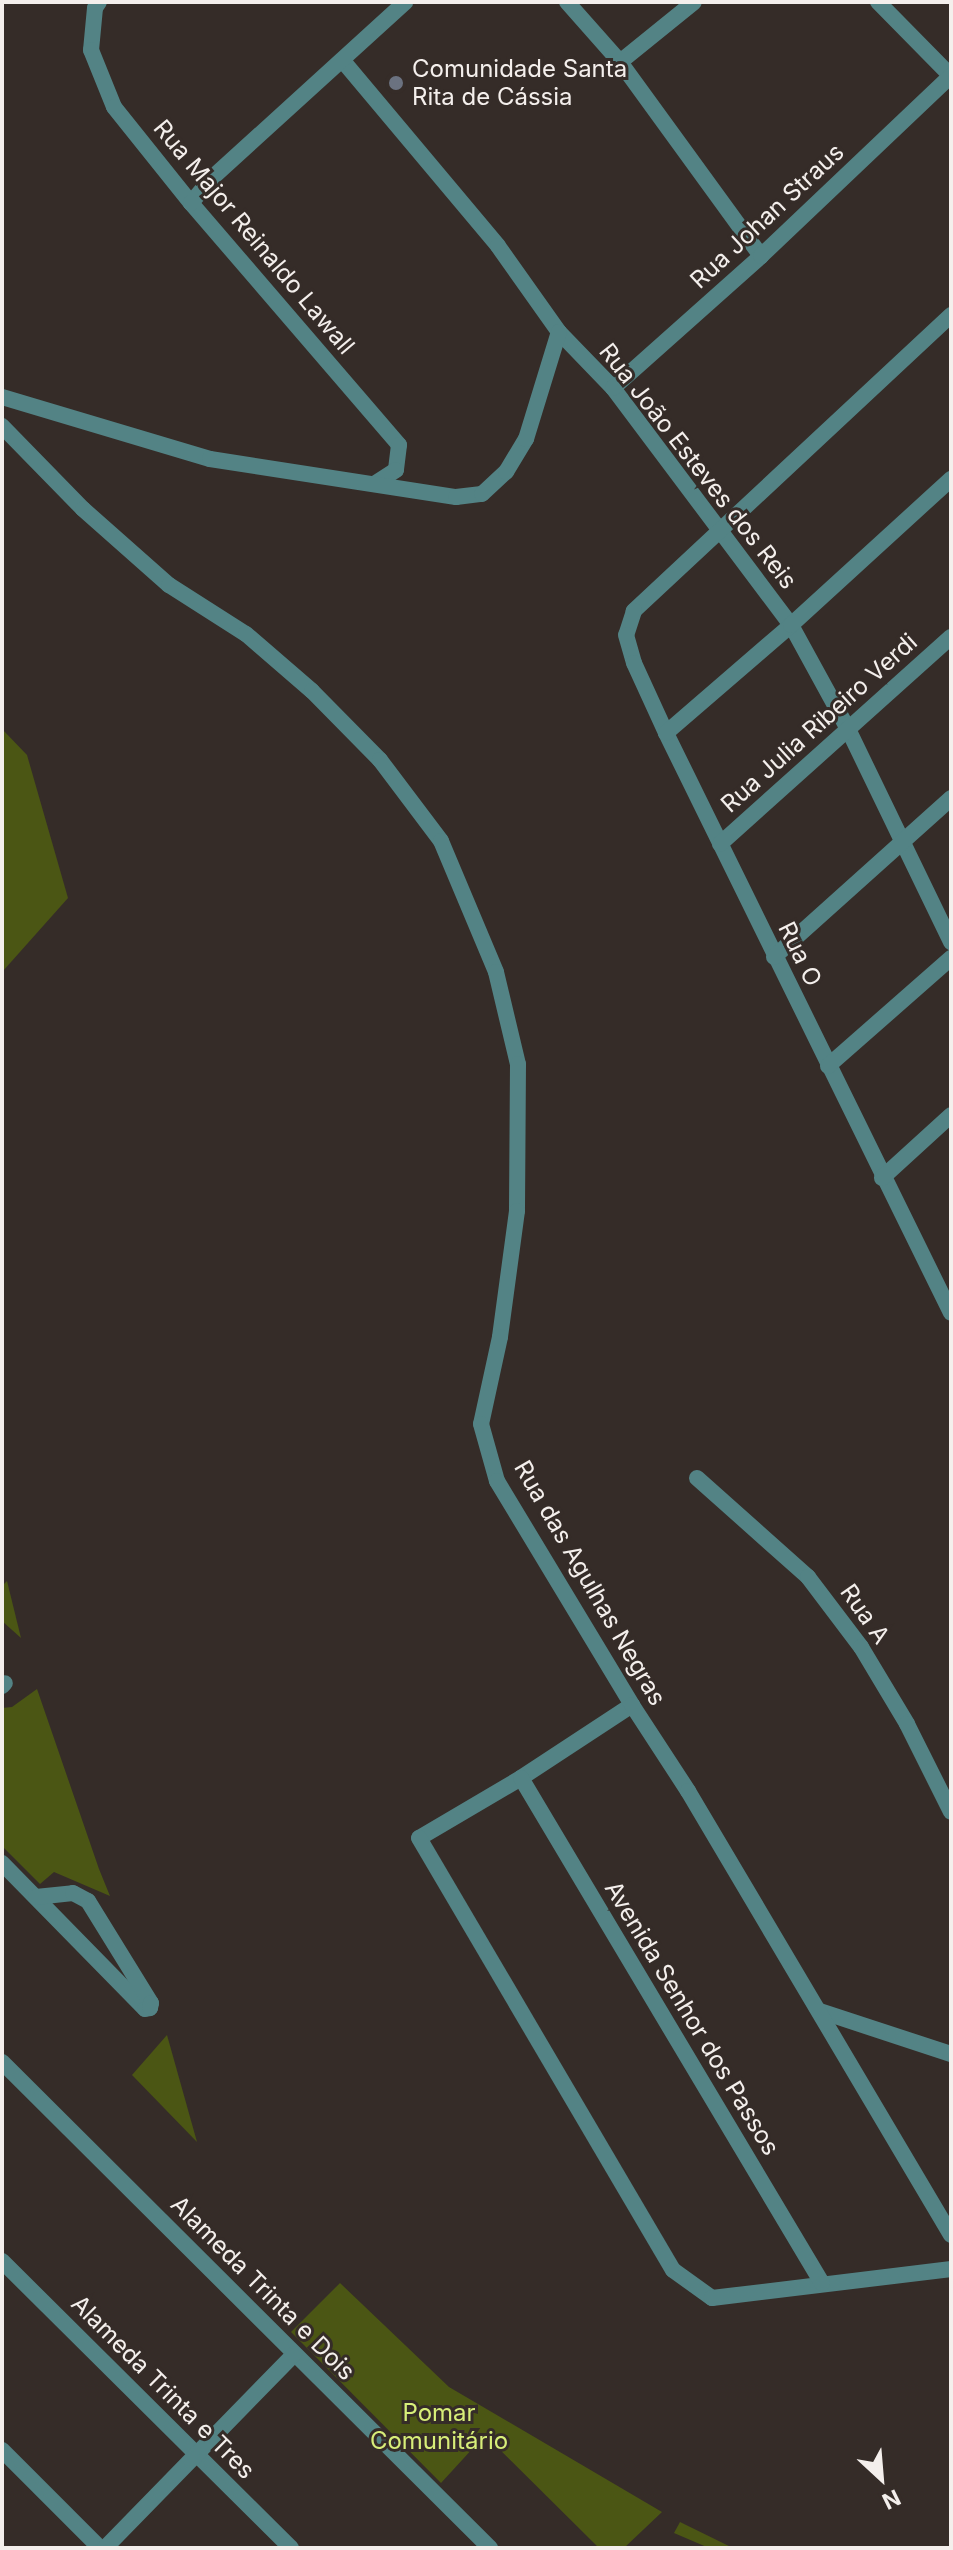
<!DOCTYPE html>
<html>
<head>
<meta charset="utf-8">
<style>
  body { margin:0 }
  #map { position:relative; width:953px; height:2550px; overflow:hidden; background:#352c28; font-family:Inter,sans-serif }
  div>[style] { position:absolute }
  .green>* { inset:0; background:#4b5614 }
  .minor>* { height:16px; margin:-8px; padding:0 8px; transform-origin:8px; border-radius:8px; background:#538385 }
  .tertiary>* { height:16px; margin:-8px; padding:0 8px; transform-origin:8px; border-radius:8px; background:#538385 }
  .dots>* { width:22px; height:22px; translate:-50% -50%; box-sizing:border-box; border:4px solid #352c28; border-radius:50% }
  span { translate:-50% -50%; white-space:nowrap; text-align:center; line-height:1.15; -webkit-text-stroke:6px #352c28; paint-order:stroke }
  .poi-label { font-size:24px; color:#f4efec }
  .left { translate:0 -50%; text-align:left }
  .street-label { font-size:24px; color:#f4efec }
  .park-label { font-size:24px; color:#d7ee79 }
  .frame { position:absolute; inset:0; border:4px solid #f4efec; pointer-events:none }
  .north { position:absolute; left:841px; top:2438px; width:80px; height:80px; -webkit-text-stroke:6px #352c28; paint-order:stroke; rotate:154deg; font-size:22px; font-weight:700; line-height:32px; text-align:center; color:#f4efec }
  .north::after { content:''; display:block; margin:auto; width:28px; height:36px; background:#f4efec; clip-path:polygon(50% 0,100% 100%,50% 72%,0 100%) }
</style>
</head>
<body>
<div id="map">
  <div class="green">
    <div style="clip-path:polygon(2px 729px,27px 755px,68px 898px,3px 971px)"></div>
    <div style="clip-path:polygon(7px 1581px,21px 1638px,2px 1621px,2px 1586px)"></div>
    <div style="clip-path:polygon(37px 1689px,99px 1869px,110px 1896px,54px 1872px,40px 1884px,2px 1846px,2px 1708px,12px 1707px)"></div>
    <div style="clip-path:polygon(167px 2035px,197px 2142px,132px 2075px)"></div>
    <div style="clip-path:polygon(340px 2283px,449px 2387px,662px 2512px,624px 2548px,599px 2548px,485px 2435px,441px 2483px,291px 2332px)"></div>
    <div style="clip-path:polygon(680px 2522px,733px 2548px,709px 2548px,674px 2533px)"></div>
  </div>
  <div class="minor">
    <div style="left:99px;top:2px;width:7px;rotate:124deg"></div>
    <div style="left:95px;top:8px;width:42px;rotate:95.4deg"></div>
    <div style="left:91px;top:50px;width:61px;rotate:68deg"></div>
    <div style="left:114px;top:107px;width:123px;rotate:51.3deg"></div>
    <div style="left:191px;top:203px;width:319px;rotate:49.3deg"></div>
    <div style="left:399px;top:445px;width:25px;rotate:97deg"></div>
    <div style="left:396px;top:470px;width:24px;rotate:147deg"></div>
    <div style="left:567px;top:2px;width:80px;rotate:48.5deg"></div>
    <div style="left:620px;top:62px;width:240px;rotate:54deg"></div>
    <div style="left:878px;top:2px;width:104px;rotate:45.4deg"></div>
    <div style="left:343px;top:61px;width:241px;rotate:50deg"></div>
    <div style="left:498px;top:246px;width:105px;rotate:54.7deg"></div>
    <div style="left:559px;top:332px;width:78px;rotate:46deg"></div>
    <div style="left:613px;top:388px;width:296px;rotate:53.1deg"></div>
    <div style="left:791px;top:625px;width:119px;rotate:61.3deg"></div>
    <div style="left:848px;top:729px;width:237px;rotate:64.2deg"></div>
    <div style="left:620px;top:62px;width:95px;rotate:-39deg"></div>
    <div style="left:191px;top:203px;width:34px;rotate:-50deg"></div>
    <div style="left:213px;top:177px;width:260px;rotate:-42.3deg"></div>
    <div style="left:951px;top:315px;width:434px;rotate:137deg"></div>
    <div style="left:634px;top:611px;width:25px;rotate:108deg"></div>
    <div style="left:626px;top:635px;width:29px;rotate:74deg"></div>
    <div style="left:634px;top:663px;width:77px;rotate:65.4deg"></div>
    <div style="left:666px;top:733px;width:646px;rotate:63.83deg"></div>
    <div style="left:613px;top:388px;width:198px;rotate:-41.7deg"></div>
    <div style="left:761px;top:256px;width:262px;rotate:-43.5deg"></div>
    <div style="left:2px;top:397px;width:217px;rotate:16.6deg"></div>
    <div style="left:210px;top:459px;width:249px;rotate:8.8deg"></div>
    <div style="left:456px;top:497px;width:26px;rotate:-7deg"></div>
    <div style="left:482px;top:494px;width:33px;rotate:-43deg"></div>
    <div style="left:506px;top:472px;width:39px;rotate:-59deg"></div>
    <div style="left:526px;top:439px;width:112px;rotate:-72.9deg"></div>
    <div style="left:666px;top:733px;width:165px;rotate:-40.8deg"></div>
    <div style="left:791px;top:625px;width:217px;rotate:-42.4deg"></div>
    <div style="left:720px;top:844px;width:310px;rotate:-41.9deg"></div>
    <div style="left:774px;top:957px;width:238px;rotate:-41.9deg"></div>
    <div style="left:828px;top:1066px;width:164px;rotate:-41.3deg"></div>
    <div style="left:882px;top:1178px;width:93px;rotate:-42.4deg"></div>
    <div style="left:697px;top:1478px;width:149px;rotate:41.7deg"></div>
    <div style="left:808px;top:1577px;width:88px;rotate:52.9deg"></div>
    <div style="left:861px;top:1647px;width:90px;rotate:59.1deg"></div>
    <div style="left:907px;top:1724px;width:98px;rotate:63.4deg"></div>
    <div style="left:2px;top:1686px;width:4px;rotate:-45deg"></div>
    <div style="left:632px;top:1705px;width:133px;rotate:146.7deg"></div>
    <div style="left:521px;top:1778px;width:118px;rotate:149.5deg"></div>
    <div style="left:419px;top:1838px;width:501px;rotate:59.55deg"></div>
    <div style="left:673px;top:2270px;width:48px;rotate:35.7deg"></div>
    <div style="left:712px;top:2298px;width:241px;rotate:-6.9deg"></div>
    <div style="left:521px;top:1778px;width:588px;rotate:59.2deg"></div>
    <div style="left:2px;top:1863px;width:204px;rotate:45.6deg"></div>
    <div style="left:145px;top:2009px;width:5px;rotate:-11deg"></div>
    <div style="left:36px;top:1897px;width:37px;rotate:-6deg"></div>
    <div style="left:73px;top:1893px;width:17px;rotate:28deg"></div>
    <div style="left:88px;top:1901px;width:120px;rotate:58.3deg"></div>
    <div style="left:151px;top:2003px;width:5px;rotate:101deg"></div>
    <div style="left:820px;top:2011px;width:138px;rotate:18.2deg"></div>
    <div style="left:2px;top:2062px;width:689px;rotate:44.88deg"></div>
    <div style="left:2px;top:2261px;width:407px;rotate:44.8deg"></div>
    <div style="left:2px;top:2450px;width:139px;rotate:45deg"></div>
    <div style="left:105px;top:2548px;width:271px;rotate:-45.7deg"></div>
  </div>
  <div class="tertiary">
    <div style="left:2px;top:426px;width:116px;rotate:45.7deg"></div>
    <div style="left:83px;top:509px;width:115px;rotate:41.5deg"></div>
    <div style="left:169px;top:585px;width:91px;rotate:32.5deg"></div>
    <div style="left:246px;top:634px;width:87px;rotate:40.8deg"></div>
    <div style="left:312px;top:691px;width:97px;rotate:45.4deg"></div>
    <div style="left:380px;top:760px;width:101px;rotate:53deg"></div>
    <div style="left:441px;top:841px;width:142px;rotate:67.2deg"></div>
    <div style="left:496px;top:972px;width:95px;rotate:76.6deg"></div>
    <div style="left:518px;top:1064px;width:147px;rotate:90.4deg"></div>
    <div style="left:517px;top:1211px;width:127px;rotate:97.7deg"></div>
    <div style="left:500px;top:1337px;width:89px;rotate:102.3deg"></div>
    <div style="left:481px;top:1424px;width:59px;rotate:74.3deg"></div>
    <div style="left:497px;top:1481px;width:262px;rotate:58.9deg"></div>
    <div style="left:632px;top:1705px;width:103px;rotate:56.9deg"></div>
    <div style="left:688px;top:1791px;width:516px;rotate:59.36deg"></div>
  </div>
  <div class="dots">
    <div style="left:396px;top:83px;background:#6b7280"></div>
  </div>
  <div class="poi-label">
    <span class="left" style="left:412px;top:83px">Comunidade Santa<br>Rita de Cássia</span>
  </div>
  <div class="street-label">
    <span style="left:767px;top:216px;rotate:-43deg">Rua Johan Straus</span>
    <span style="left:254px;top:237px;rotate:50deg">Rua Major Reinaldo Lawall</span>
    <span style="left:698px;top:466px;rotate:52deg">Rua João Esteves dos Reis</span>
    <span style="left:819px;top:723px;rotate:-42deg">Rua Julia Ribeiro Verdi</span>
    <span style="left:800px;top:954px;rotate:64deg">Rua O</span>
    <span style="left:590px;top:1583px;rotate:60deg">Rua das Agulhas Negras</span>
    <span style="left:865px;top:1614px;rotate:55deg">Rua A</span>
    <span style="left:692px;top:2018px;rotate:59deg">Avenida Senhor dos Passos</span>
    <span style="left:263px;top:2288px;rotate:45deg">Alameda Trinta e Dois</span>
    <span style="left:163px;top:2387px;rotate:45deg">Alameda Trinta e Tres</span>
  </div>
  <div class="park-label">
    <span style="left:439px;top:2427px">Pomar<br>Comunitário</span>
  </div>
  <div class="frame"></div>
  <div class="north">N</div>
</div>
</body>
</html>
